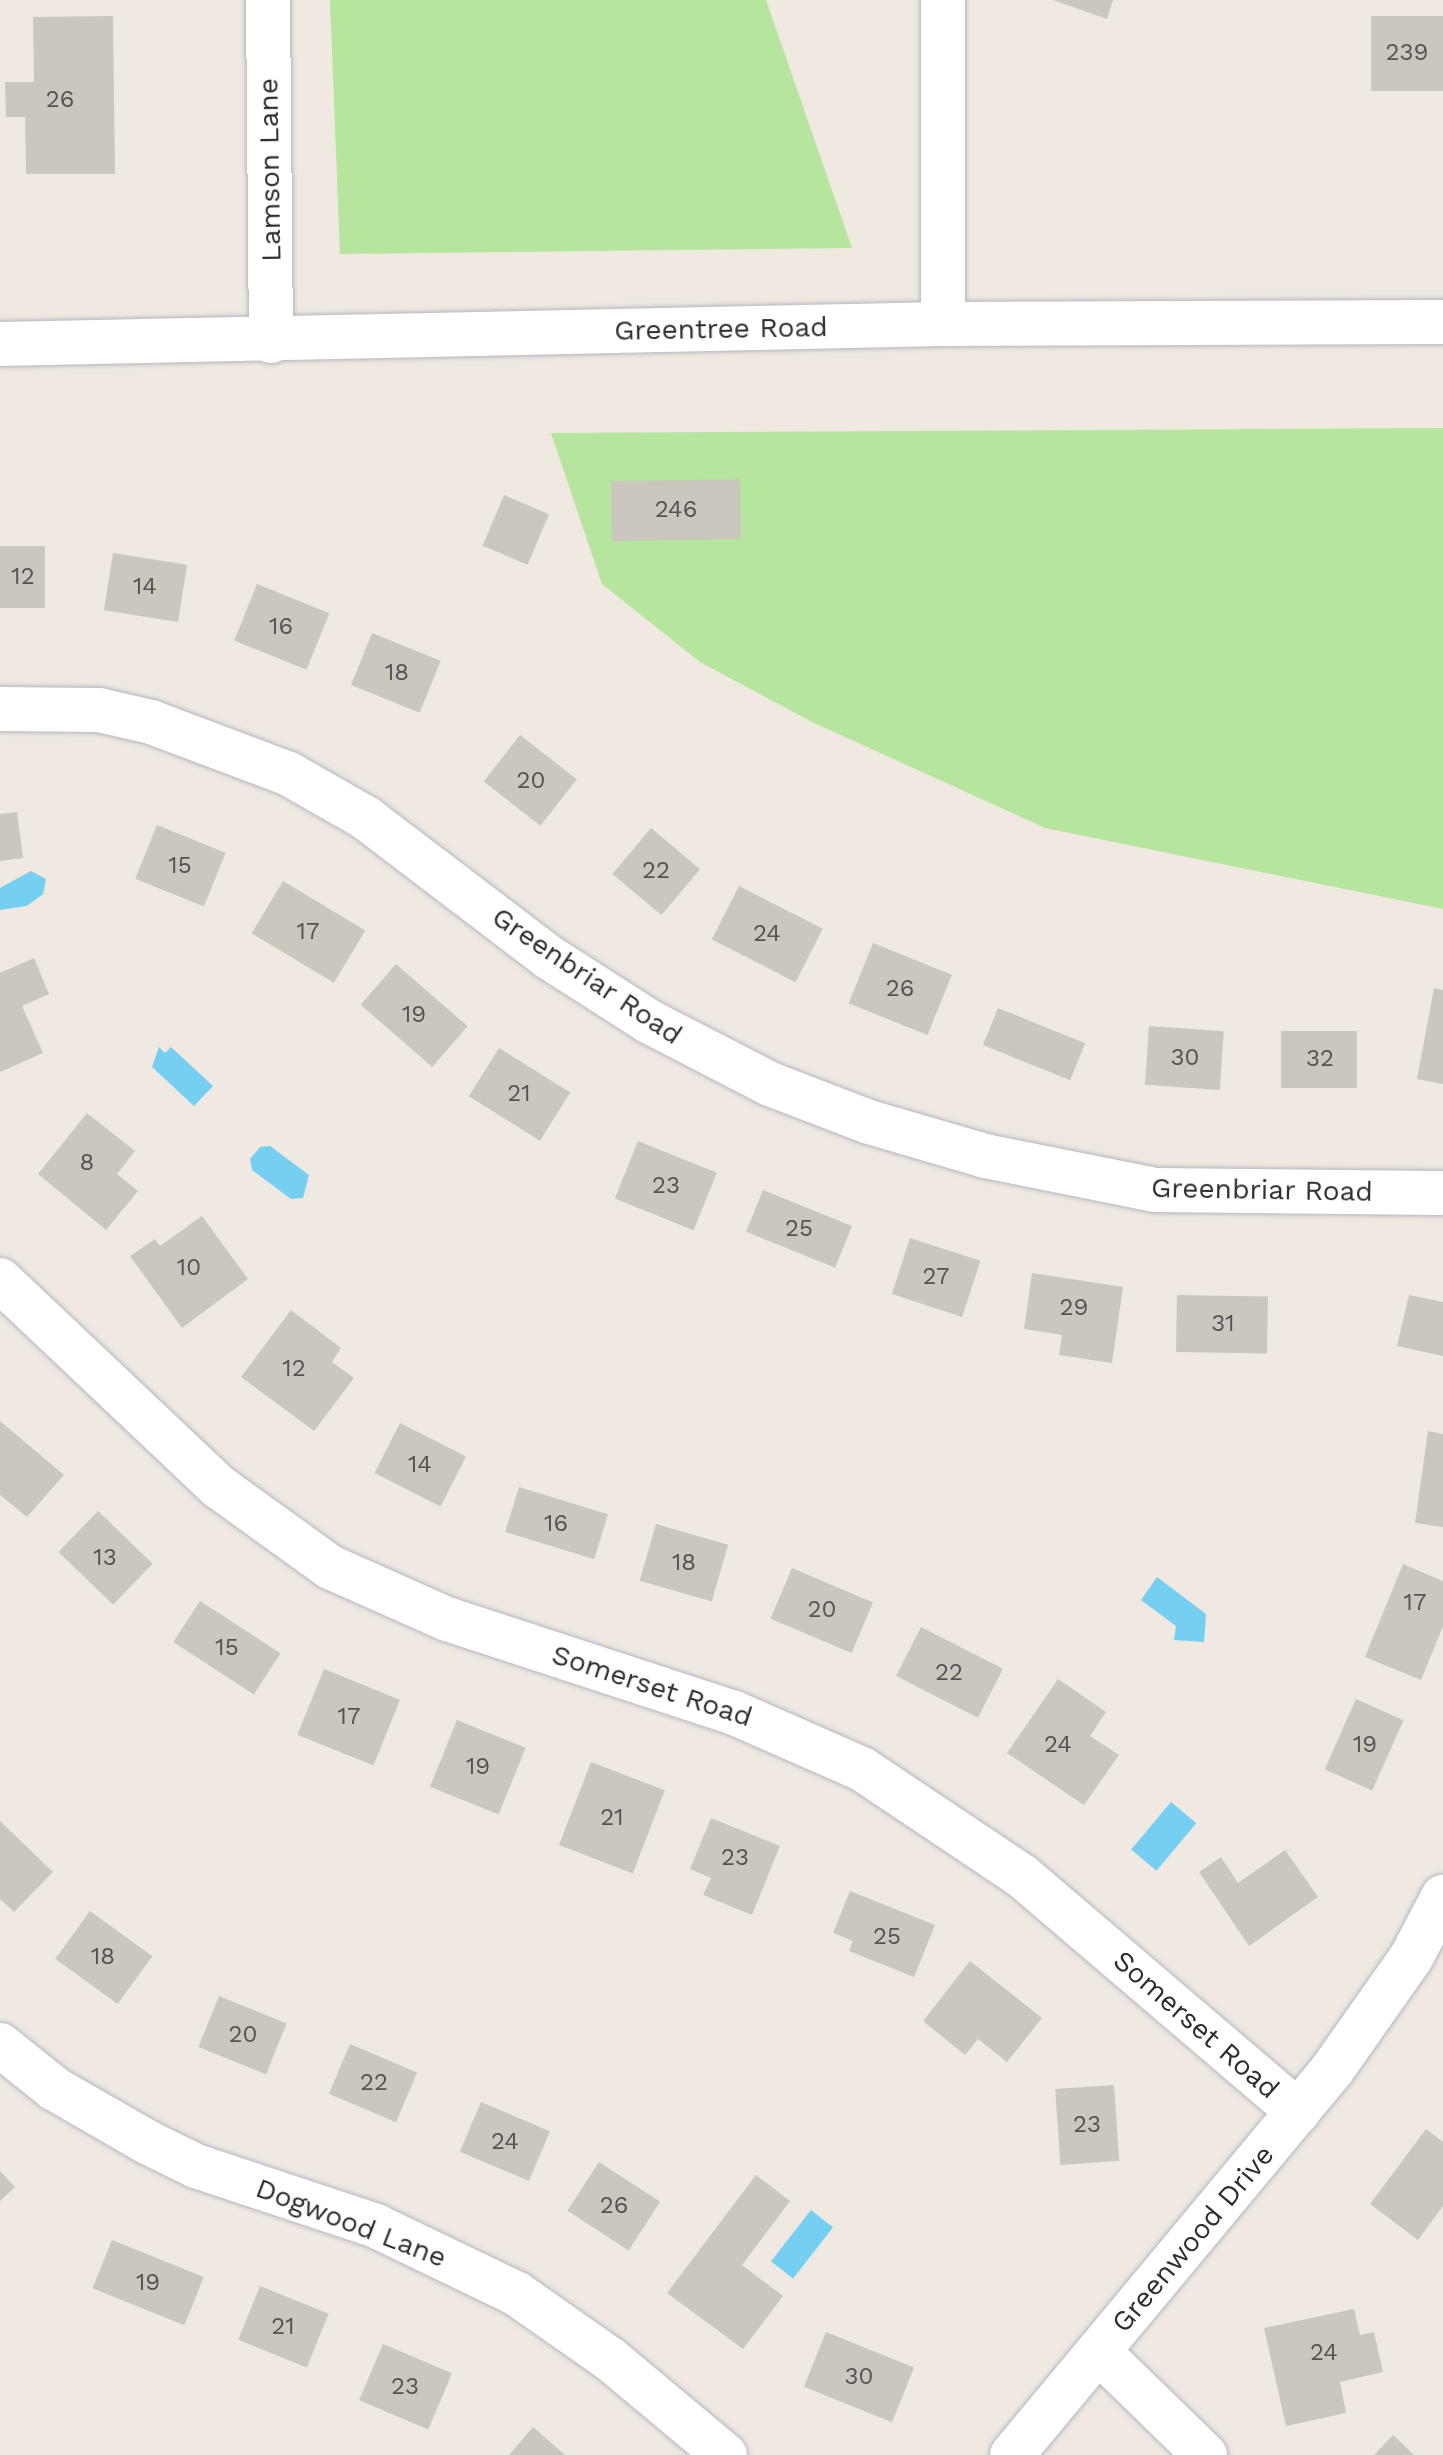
<!DOCTYPE html>
<html>
<head>
<meta charset="utf-8">
<style>
  body { margin:0 }
  #map { position:relative; width:1443px; height:2455px; overflow:hidden; background:#efe9e1; font-family:"Work Sans",sans-serif }
  div>[style] { position:absolute }
  .green>* { inset:0; background:#b6e59e }
  .water>* { inset:0; background:#75cff0; transform-origin:0 0 }
  .building>* { inset:0; background:#cbc7bf; transform-origin:0 0 }
  .roads { filter:drop-shadow(0 0 2px #b4b7c1) drop-shadow(0 0 2px #b4b7c1) }
  .minor>* { height:44px; margin:-22px; padding:0 22px; transform-origin:22px; border-radius:22px; background:#fff }
  span { translate:-50% -50%; white-space:nowrap; text-align:center; line-height:1.15; -webkit-text-stroke:8px #fff; paint-order:stroke }
  .number-label { font-size:24px; color:#555452 }
  .number-label span { -webkit-text-stroke-width:0 }
  .street-label { font-size:28px; color:#2e2e2e }
</style>
</head>
<body>
<div id="map">
  <div class="green">
    <div style="clip-path:polygon(330px 0,766px 0,852px 248px,340px 254px)"></div>
    <div style="clip-path:polygon(1443px 428px,1443px 909px,1045px 828px,812px 722px,700px 662px,602px 584px,551px 433px)"></div>
  </div>
  <div class="water">
    <div style="clip-path:polygon(31px 871px,46px 879px,43px 894px,27px 906px,0 910px,0 888px)"></div>
    <div style="clip-path:polygon(159px 1047px,165px 1053px,171px 1047px,213px 1086px,194px 1106px,152px 1067px)"></div>
    <div style="clip-path:polygon(270px 1146px,309px 1175px,303px 1198px,291px 1199px,252px 1170px,250px 1159px,260px 1147px)"></div>
    <div style="clip-path:polygon(1157px 1577px,1206px 1614px,1204px 1642px,1174px 1640px,1176px 1626px,1141px 1600px)"></div>
    <div style="left:1171px;top:1802px;width:33px;height:62px;rotate:40deg"></div>
    <div style="left:811px;top:2210px;width:28px;height:65px;rotate:38deg"></div>
  </div>
  <div class="building">
    <div style="clip-path:polygon(1053px 0,1113px 0,1107px 19px)"></div>
    <div style="clip-path:polygon(113px 16px,115px 174px,26px 174px,25px 117px,6px 117px,5px 82px,34px 82px,33px 17px)"></div>
    <div style="left:1371px;top:16px;width:72px;height:75px"></div>
    <div style="left:740px;top:479px;width:60px;height:129px;rotate:89deg"></div>
    <div style="left:504px;top:495px;width:49px;height:55px;rotate:23deg"></div>
    <div style="left:0;top:546px;width:45px;height:62px"></div>
    <div style="left:113px;top:553px;width:75px;height:58px;rotate:9deg"></div>
    <div style="left:257px;top:584px;width:78px;height:61px;rotate:22deg"></div>
    <div style="left:372px;top:633px;width:74px;height:56px;rotate:22deg"></div>
    <div style="left:520px;top:735px;width:72px;height:59px;rotate:38deg"></div>
    <div style="clip-path:polygon(17px 812px,23px 858px,0 861px,0 814px)"></div>
    <div style="left:157px;top:825px;width:74px;height:58px;rotate:22deg"></div>
    <div style="left:651px;top:828px;width:64px;height:60px;rotate:40deg"></div>
    <div style="left:283px;top:881px;width:96px;height:61px;rotate:31deg"></div>
    <div style="left:739px;top:886px;width:94px;height:60px;rotate:27deg"></div>
    <div style="left:873px;top:943px;width:85px;height:65px;rotate:22deg"></div>
    <div style="clip-path:polygon(34px 958px,49px 994px,22px 1006px,43px 1053px,0 1072px,0 973px)"></div>
    <div style="left:396px;top:964px;width:95px;height:54px;rotate:41deg"></div>
    <div style="clip-path:polygon(1434px 988px,1443px 990px,1443px 1084px,1417px 1079px)"></div>
    <div style="left:998px;top:1008px;width:94px;height:40px;rotate:22deg"></div>
    <div style="left:1149px;top:1026px;width:75px;height:59px;rotate:4deg"></div>
    <div style="left:1281px;top:1031px;width:76px;height:57px"></div>
    <div style="left:499px;top:1048px;width:84px;height:57px;rotate:32deg"></div>
    <div style="clip-path:polygon(87px 1113px,135px 1151px,117px 1174px,138px 1191px,106px 1230px,38px 1174px)"></div>
    <div style="left:638px;top:1141px;width:85px;height:62px;rotate:22deg"></div>
    <div style="left:763px;top:1190px;width:96px;height:45px;rotate:22deg"></div>
    <div style="clip-path:polygon(202px 1216px,248px 1279px,182px 1328px,130px 1256px,155px 1239px,160px 1246px)"></div>
    <div style="left:910px;top:1238px;width:74px;height:59px;rotate:18deg"></div>
    <div style="clip-path:polygon(1032px 1273px,1123px 1287px,1112px 1363px,1059px 1355px,1062px 1335px,1024px 1329px)"></div>
    <div style="left:1177px;top:1295px;width:91px;height:57px;rotate:1deg"></div>
    <div style="clip-path:polygon(1409px 1295px,1443px 1302px,1443px 1356px,1397px 1346px)"></div>
    <div style="clip-path:polygon(291px 1310px,341px 1348px,332px 1362px,354px 1378px,314px 1431px,241px 1377px)"></div>
    <div style="clip-path:polygon(0 1421px,64px 1475px,27px 1517px,0 1495px)"></div>
    <div style="left:400px;top:1423px;width:74px;height:56px;rotate:27deg"></div>
    <div style="clip-path:polygon(1428px 1431px,1443px 1434px,1443px 1527px,1415px 1523px)"></div>
    <div style="left:519px;top:1487px;width:93px;height:47px;rotate:17deg"></div>
    <div style="left:98px;top:1511px;width:76px;height:57px;rotate:44deg"></div>
    <div style="left:656px;top:1524px;width:75px;height:59px;rotate:16deg"></div>
    <div style="clip-path:polygon(1403px 1564px,1443px 1581px,1443px 1626px,1421px 1680px,1365px 1657px)"></div>
    <div style="left:792px;top:1568px;width:88px;height:55px;rotate:23deg"></div>
    <div style="left:200px;top:1601px;width:96px;height:49px;rotate:33deg"></div>
    <div style="left:921px;top:1627px;width:92px;height:55px;rotate:27deg"></div>
    <div style="left:324px;top:1669px;width:82px;height:71px;rotate:22deg"></div>
    <div style="clip-path:polygon(1058px 1679px,1106px 1712px,1090px 1736px,1119px 1755px,1084px 1805px,1007px 1753px)"></div>
    <div style="left:1356px;top:1699px;width:52px;height:77px;rotate:24deg"></div>
    <div style="left:457px;top:1720px;width:74px;height:72px;rotate:22deg"></div>
    <div style="left:591px;top:1762px;width:79px;height:89px;rotate:21deg"></div>
    <div style="clip-path:polygon(711px 1818px,780px 1846px,752px 1915px,703px 1895px,711px 1878px,690px 1869px)"></div>
    <div style="clip-path:polygon(0 1821px,53px 1872px,14px 1912px,0 1899px)"></div>
    <div style="clip-path:polygon(1285px 1850px,1318px 1897px,1249px 1946px,1199px 1872px,1221px 1857px,1238px 1883px)"></div>
    <div style="clip-path:polygon(850px 1891px,935px 1925px,914px 1977px,849px 1951px,853px 1941px,833px 1933px)"></div>
    <div style="left:90px;top:1911px;width:77px;height:59px;rotate:36deg"></div>
    <div style="clip-path:polygon(970px 1961px,1042px 2018px,1007px 2062px,978px 2039px,965px 2055px,923px 2021px)"></div>
    <div style="left:219px;top:1996px;width:73px;height:55px;rotate:22deg"></div>
    <div style="left:350px;top:2044px;width:73px;height:54px;rotate:23deg"></div>
    <div style="left:1114px;top:2085px;width:76px;height:59px;rotate:86deg"></div>
    <div style="left:481px;top:2102px;width:75px;height:54px;rotate:23deg"></div>
    <div style="clip-path:polygon(1426px 2129px,1443px 2142px,1443px 2206px,1418px 2240px,1370px 2204px)"></div>
    <div style="left:599px;top:2162px;width:73px;height:58px;rotate:33deg"></div>
    <div style="clip-path:polygon(0 2171px,15px 2187px,0 2201px)"></div>
    <div style="clip-path:polygon(756px 2175px,790px 2201px,742px 2265px,783px 2296px,743px 2349px,667px 2293px)"></div>
    <div style="left:112px;top:2240px;width:99px;height:52px;rotate:22deg"></div>
    <div style="left:260px;top:2286px;width:74px;height:58px;rotate:22deg"></div>
    <div style="clip-path:polygon(1354px 2309px,1360px 2335px,1374px 2332px,1383px 2372px,1340px 2382px,1346px 2413px,1286px 2426px,1264px 2328px)"></div>
    <div style="left:826px;top:2332px;width:95px;height:59px;rotate:22deg"></div>
    <div style="left:383px;top:2344px;width:75px;height:61px;rotate:23deg"></div>
    <div style="clip-path:polygon(533px 2427px,565px 2455px,509px 2455px)"></div>
    <div style="clip-path:polygon(1393px 2435px,1414px 2455px,1374px 2455px)"></div>
  </div>
  <div class="roads">
    <div class="minor">
      <div style="left:268px;top:0;width:341px;rotate:89.5deg"></div>
      <div style="left:943px;top:0;width:324px;rotate:90deg"></div>
      <div style="left:0;top:344px;width:943px;rotate:-1.21deg"></div>
      <div style="left:943px;top:324px;width:500px;rotate:-0.23deg"></div>
      <div style="left:0;top:709px;width:99px;rotate:0.6deg"></div>
      <div style="left:99px;top:710px;width:53px;rotate:13deg"></div>
      <div style="left:151px;top:722px;width:147px;rotate:20.6deg"></div>
      <div style="left:289px;top:774px;width:89px;rotate:29.7deg"></div>
      <div style="left:366px;top:818px;width:231px;rotate:37.3deg"></div>
      <div style="left:550px;top:958px;width:117px;rotate:32.7deg"></div>
      <div style="left:648px;top:1021px;width:137px;rotate:27.3deg"></div>
      <div style="left:770px;top:1084px;width:106px;rotate:21deg"></div>
      <div style="left:869px;top:1122px;width:121px;rotate:16.3deg"></div>
      <div style="left:985px;top:1156px;width:173px;rotate:11.3deg"></div>
      <div style="left:1155px;top:1190px;width:288px;rotate:0.6deg"></div>
      <div style="left:0;top:1280px;width:301px;rotate:43.4deg"></div>
      <div style="left:219px;top:1487px;width:137px;rotate:35.8deg"></div>
      <div style="left:330px;top:1567px;width:128px;rotate:24deg"></div>
      <div style="left:447px;top:1619px;width:300px;rotate:18.1deg"></div>
      <div style="left:732px;top:1712px;width:142px;rotate:23.7deg"></div>
      <div style="left:862px;top:1769px;width:192px;rotate:33.8deg"></div>
      <div style="left:1022px;top:1876px;width:363px;rotate:40.5deg"></div>
      <div style="left:0;top:2045px;width:70px;rotate:38.7deg"></div>
      <div style="left:55px;top:2089px;width:106px;rotate:29.9deg"></div>
      <div style="left:147px;top:2142px;width:55px;rotate:26.1deg"></div>
      <div style="left:196px;top:2166px;width:190px;rotate:18.4deg"></div>
      <div style="left:376px;top:2226px;width:157px;rotate:25.7deg"></div>
      <div style="left:517px;top:2294px;width:113px;rotate:35deg"></div>
      <div style="left:610px;top:2359px;width:150px;rotate:39.9deg"></div>
      <div style="left:1099px;top:2352px;width:148px;rotate:44.2deg"></div>
      <div style="left:1012px;top:2455px;width:501px;rotate:-50.27deg"></div>
      <div style="left:1332px;top:2070px;width:139px;rotate:-54.9deg"></div>
      <div style="left:1412px;top:1956px;width:67px;rotate:-62.3deg"></div>
    </div>
  </div>
  <div class="number-label">
    <span style="left:1407px;top:53px">239</span>
    <span style="left:60px;top:100px">26</span>
    <span style="left:676px;top:510px">246</span>
    <span style="left:23px;top:577px">12</span>
    <span style="left:145px;top:587px">14</span>
    <span style="left:281px;top:627px">16</span>
    <span style="left:397px;top:673px">18</span>
    <span style="left:531px;top:781px">20</span>
    <span style="left:180px;top:866px">15</span>
    <span style="left:656px;top:871px">22</span>
    <span style="left:308px;top:932px">17</span>
    <span style="left:767px;top:934px">24</span>
    <span style="left:900px;top:989px">26</span>
    <span style="left:414px;top:1015px">19</span>
    <span style="left:1185px;top:1058px">30</span>
    <span style="left:1320px;top:1059px">32</span>
    <span style="left:519px;top:1094px">21</span>
    <span style="left:87px;top:1163px">8</span>
    <span style="left:666px;top:1186px">23</span>
    <span style="left:799px;top:1229px">25</span>
    <span style="left:189px;top:1268px">10</span>
    <span style="left:936px;top:1277px">27</span>
    <span style="left:1074px;top:1308px">29</span>
    <span style="left:1223px;top:1324px">31</span>
    <span style="left:294px;top:1369px">12</span>
    <span style="left:420px;top:1465px">14</span>
    <span style="left:556px;top:1524px">16</span>
    <span style="left:105px;top:1558px">13</span>
    <span style="left:684px;top:1563px">18</span>
    <span style="left:1415px;top:1603px">17</span>
    <span style="left:822px;top:1610px">20</span>
    <span style="left:227px;top:1648px">15</span>
    <span style="left:949px;top:1673px">22</span>
    <span style="left:349px;top:1717px">17</span>
    <span style="left:1058px;top:1745px">24</span>
    <span style="left:1365px;top:1745px">19</span>
    <span style="left:478px;top:1767px">19</span>
    <span style="left:612px;top:1818px">21</span>
    <span style="left:735px;top:1858px">23</span>
    <span style="left:887px;top:1937px">25</span>
    <span style="left:103px;top:1957px">18</span>
    <span style="left:243px;top:2035px">20</span>
    <span style="left:374px;top:2083px">22</span>
    <span style="left:1087px;top:2125px">23</span>
    <span style="left:505px;top:2142px">24</span>
    <span style="left:614px;top:2206px">26</span>
    <span style="left:148px;top:2283px">19</span>
    <span style="left:283px;top:2327px">21</span>
    <span style="left:1324px;top:2353px">24</span>
    <span style="left:859px;top:2377px">30</span>
    <span style="left:405px;top:2387px">23</span>
  </div>
  <div class="street-label">
    <span style="left:270px;top:170px;rotate:-91deg">Lamson Lane</span>
    <span style="left:721px;top:329px;rotate:-1deg">Greentree Road</span>
    <span style="left:587px;top:976px;rotate:34deg">Greenbriar Road</span>
    <span style="left:1262px;top:1190px;rotate:1deg">Greenbriar Road</span>
    <span style="left:652px;top:1686px;rotate:18deg">Somerset Road</span>
    <span style="left:1196px;top:2025px;rotate:41deg">Somerset Road</span>
    <span style="left:351px;top:2223px;rotate:21deg">Dogwood Lane</span>
    <span style="left:1193px;top:2239px;rotate:-50deg">Greenwood Drive</span>
  </div>
</div>
</body>
</html>
